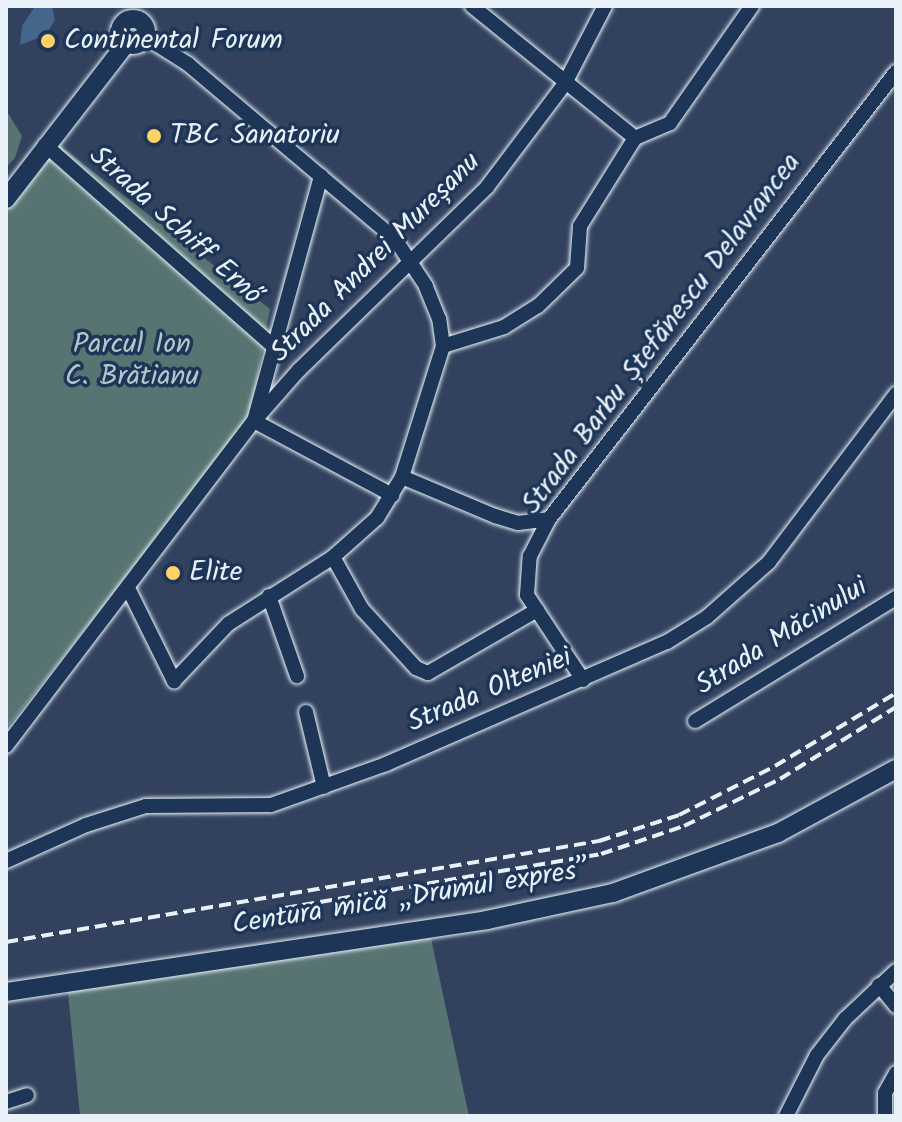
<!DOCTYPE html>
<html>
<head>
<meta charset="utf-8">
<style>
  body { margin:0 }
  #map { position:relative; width:902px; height:1122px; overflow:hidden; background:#32425e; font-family:Kalam,sans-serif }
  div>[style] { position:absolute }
  .green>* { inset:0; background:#577472 }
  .water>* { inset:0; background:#45658b }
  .roads { filter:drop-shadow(0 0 2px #e8f1f8) drop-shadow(0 0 2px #e8f1f8) }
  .street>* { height:14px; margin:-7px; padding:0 7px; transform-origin:7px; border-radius:7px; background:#1d3557 }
  .secondary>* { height:18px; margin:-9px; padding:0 9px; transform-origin:9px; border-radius:9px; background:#1d3557 }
  .secondary>.ring { margin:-9px; padding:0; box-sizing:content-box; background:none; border:18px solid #1d3557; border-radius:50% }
  .rail>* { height:4px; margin-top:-2px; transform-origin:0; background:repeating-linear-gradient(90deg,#e8f1f8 0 12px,transparent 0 18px) }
  .dots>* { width:22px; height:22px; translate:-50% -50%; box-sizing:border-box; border:4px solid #1d3557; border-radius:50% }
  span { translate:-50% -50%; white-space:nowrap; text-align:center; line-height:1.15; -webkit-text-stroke:7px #1d3557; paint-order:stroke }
  .poi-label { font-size:28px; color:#e8f1f8 }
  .left { translate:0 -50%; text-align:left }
  .street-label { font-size:28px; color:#e8f1f8 }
  .park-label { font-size:28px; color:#b5c5c9 }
  .frame { position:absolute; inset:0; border:8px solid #e8f1f8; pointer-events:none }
</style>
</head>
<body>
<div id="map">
  <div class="green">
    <div style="clip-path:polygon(6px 110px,22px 136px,15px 158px,6px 167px)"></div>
    <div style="clip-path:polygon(55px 142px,270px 309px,249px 422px,6px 729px,6px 209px)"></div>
    <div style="clip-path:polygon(429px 929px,469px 1116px,80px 1116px,67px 982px)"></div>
  </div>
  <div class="water">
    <div style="clip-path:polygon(35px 6px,52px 6px,55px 20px,46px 35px,20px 45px,22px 26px)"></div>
  </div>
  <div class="roads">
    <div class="street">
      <div style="left:472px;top:6px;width:210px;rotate:39deg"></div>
      <div style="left:45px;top:145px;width:303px;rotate:41.4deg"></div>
      <div style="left:443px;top:346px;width:64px;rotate:-17.3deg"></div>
      <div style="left:504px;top:327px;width:40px;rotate:-32deg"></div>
      <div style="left:538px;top:306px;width:54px;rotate:-44.3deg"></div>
      <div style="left:577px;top:268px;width:42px;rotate:-85.9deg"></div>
      <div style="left:580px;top:226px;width:104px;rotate:-58deg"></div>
      <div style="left:635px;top:138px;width:38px;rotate:-23deg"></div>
      <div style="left:670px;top:123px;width:143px;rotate:-55deg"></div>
      <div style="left:254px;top:421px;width:254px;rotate:-74.7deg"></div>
      <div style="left:254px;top:421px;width:157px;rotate:28.2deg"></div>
      <div style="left:402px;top:477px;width:101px;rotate:22.8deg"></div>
      <div style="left:495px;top:516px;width:24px;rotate:17deg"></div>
      <div style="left:518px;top:523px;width:31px;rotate:-7deg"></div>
      <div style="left:333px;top:557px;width:60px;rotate:60.9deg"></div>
      <div style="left:362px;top:609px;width:80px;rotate:47.5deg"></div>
      <div style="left:416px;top:668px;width:13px;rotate:23deg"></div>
      <div style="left:428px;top:673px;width:126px;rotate:-30deg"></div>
      <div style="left:129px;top:590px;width:102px;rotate:63.7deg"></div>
      <div style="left:174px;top:681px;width:79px;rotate:-46.5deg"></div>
      <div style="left:228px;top:624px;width:125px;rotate:-32.5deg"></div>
      <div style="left:333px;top:557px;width:59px;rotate:-41.6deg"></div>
      <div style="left:377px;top:518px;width:48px;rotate:-58.6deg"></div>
      <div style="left:402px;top:477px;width:137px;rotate:-72.6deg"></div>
      <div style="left:443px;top:346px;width:27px;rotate:-98deg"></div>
      <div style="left:439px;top:319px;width:35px;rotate:-112deg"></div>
      <div style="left:426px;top:286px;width:56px;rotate:-123.4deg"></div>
      <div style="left:395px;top:239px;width:271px;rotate:-139.8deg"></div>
      <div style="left:188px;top:64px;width:51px;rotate:-147.9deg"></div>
      <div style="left:269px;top:596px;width:85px;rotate:70.7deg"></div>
      <div style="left:583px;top:680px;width:102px;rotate:-123.4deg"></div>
      <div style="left:527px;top:595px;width:39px;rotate:-86deg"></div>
      <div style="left:530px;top:556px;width:42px;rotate:-62.8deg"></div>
      <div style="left:549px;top:519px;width:566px;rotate:-52.18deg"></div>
      <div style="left:306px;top:712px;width:77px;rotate:76.5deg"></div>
      <div style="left:695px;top:721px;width:236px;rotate:-31.5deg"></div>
      <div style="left:6px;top:746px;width:409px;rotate:-52.7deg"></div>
      <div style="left:254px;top:421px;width:68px;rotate:-48.6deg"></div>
      <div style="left:299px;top:370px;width:262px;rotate:-44.2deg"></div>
      <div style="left:487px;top:187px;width:128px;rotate:-53deg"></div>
      <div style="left:564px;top:85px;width:89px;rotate:-62.6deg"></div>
      <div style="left:6px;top:861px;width:88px;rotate:-24.2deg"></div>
      <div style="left:86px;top:825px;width:63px;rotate:-17.6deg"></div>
      <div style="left:146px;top:806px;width:125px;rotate:-0.5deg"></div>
      <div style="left:271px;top:805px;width:122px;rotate:-19.6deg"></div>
      <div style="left:386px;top:764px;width:306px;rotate:-23.5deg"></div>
      <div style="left:667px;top:642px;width:47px;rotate:-32deg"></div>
      <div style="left:707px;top:617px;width:83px;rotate:-41.6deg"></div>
      <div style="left:769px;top:562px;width:211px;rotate:-52.9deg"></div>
      <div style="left:879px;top:985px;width:27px;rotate:51deg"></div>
      <div style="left:6px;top:1102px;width:22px;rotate:-18deg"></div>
      <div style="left:786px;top:1116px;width:68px;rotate:-63.1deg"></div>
      <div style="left:817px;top:1055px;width:46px;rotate:-52.1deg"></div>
      <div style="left:845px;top:1019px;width:70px;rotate:-43.3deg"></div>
      <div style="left:885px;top:1116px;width:23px;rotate:-90deg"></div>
      <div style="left:885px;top:1093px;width:23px;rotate:-61deg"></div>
    </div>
    <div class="secondary">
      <div class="ring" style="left:120px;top:19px;width:8px;height:8px"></div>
      <div style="left:6px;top:199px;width:196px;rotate:-52.3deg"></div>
      <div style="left:6px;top:992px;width:486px;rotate:-8.5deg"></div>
      <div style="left:487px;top:920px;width:129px;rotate:-12.1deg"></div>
      <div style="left:613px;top:893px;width:176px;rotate:-20deg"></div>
      <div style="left:778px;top:833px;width:134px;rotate:-28.5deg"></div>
    </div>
  </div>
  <div class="rail">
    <div style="left:285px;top:908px;width:321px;rotate:-9.7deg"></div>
    <div style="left:601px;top:854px;width:88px;rotate:-18.6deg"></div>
    <div style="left:684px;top:826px;width:107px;rotate:-26.1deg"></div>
    <div style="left:780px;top:779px;width:137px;rotate:-31.8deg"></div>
    <div style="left:6px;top:942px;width:602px;rotate:-9.67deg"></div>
    <div style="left:599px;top:841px;width:84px;rotate:-18deg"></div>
    <div style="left:679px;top:815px;width:108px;rotate:-27deg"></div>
    <div style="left:775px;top:766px;width:141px;rotate:-31.1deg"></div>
  </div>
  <div class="dots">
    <div style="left:48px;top:41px;background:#ffd166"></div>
    <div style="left:154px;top:136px;background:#ffd166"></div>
    <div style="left:173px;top:573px;background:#ffd166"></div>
  </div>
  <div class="poi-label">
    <span class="left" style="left:64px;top:41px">Continental Forum</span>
    <span class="left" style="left:170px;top:136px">TBC Sanatoriu</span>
    <span class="left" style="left:189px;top:573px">Elite</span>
  </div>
  <div class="street-label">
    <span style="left:175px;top:226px;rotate:42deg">Strada Schiff Ernő</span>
    <span style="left:376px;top:258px;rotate:-45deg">Strada Andrei Mureșanu</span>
    <span style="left:662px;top:334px;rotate:-53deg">Strada Barbu Ștefănescu Delavrancea</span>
    <span style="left:782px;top:637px;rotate:-32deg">Strada Măcinului</span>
    <span style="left:490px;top:691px;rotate:-23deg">Strada Olteniei</span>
    <span style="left:411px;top:898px;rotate:-9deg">Centura mică „Drumul expres”</span>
  </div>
  <div class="park-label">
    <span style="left:132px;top:361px">Parcul Ion<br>C. Brătianu</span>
  </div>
  <div class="frame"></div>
</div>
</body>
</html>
